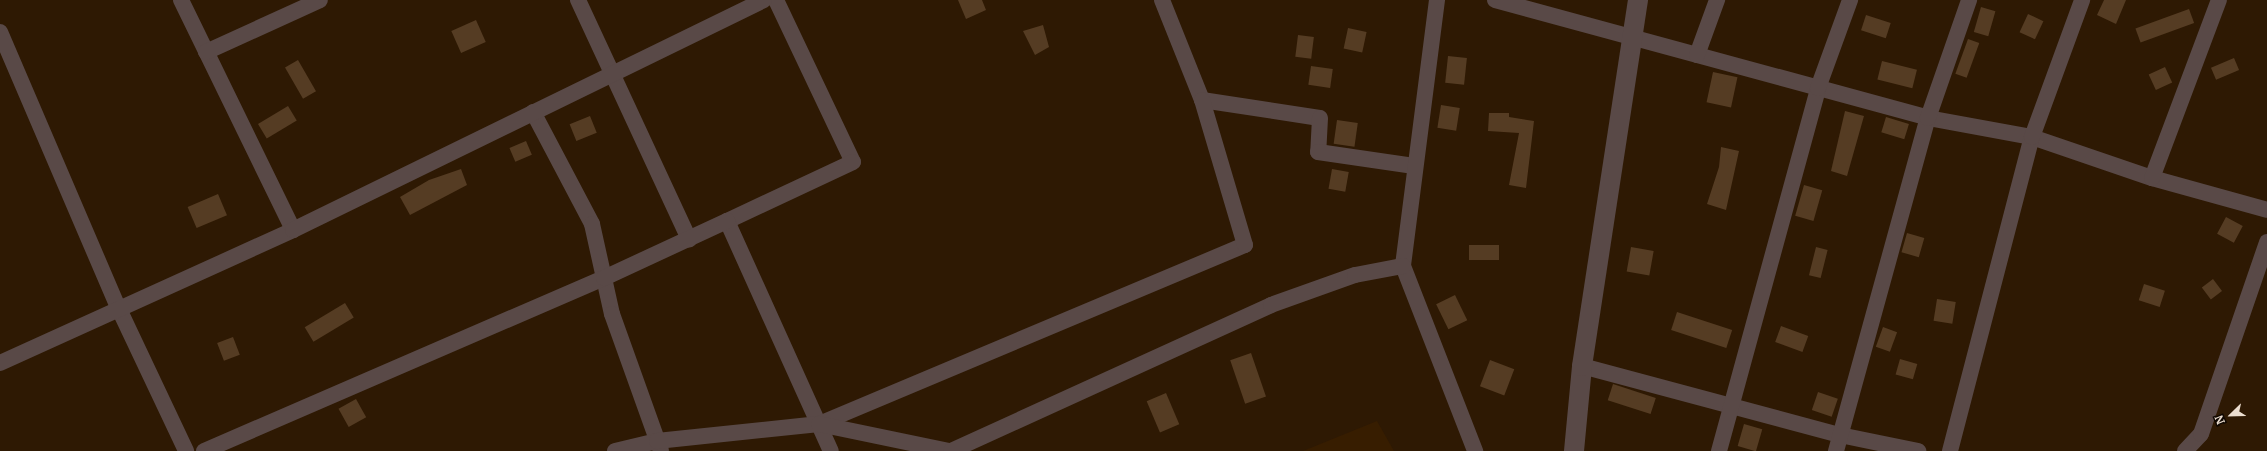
<!DOCTYPE html>
<html>
<head>
<meta charset="utf-8">
<style>
  body { margin:0 }
  #map { position:relative; width:2267px; height:451px; overflow:hidden; background:#2e1903; font-family:Merriweather,serif }
  div>[style] { position:absolute }
  .built>* { inset:0; background:#371d00 }
  .building>* { inset:0; background:#553c23; transform-origin:0 0 }
  .minor>* { height:16px; margin:-8px; padding:0 8px; transform-origin:8px; border-radius:8px; background:#594947 }
  .tertiary>* { height:20px; margin:-10px; padding:0 10px; transform-origin:10px; border-radius:10px; background:#594947 }
  span { translate:-50% -50%; white-space:nowrap; text-align:center; line-height:1.15; -webkit-text-stroke:4px #0f0701; paint-order:stroke }
  .north { position:absolute; left:2211px; top:395px; width:40px; height:40px; -webkit-text-stroke:3px #0f0701; paint-order:stroke; rotate:247deg; font-size:11px; font-weight:700; line-height:16px; text-align:center; color:#ecded0 }
  .north::after { content:''; display:block; margin:auto; width:14px; height:18px; background:#ecded0; clip-path:polygon(50% 0,100% 100%,50% 72%,0 100%) }
</style>
</head>
<body>
<div id="map">
  <div class="built">
    <div style="clip-path:polygon(1377px 421px,1394px 451px,1303px 451px)"></div>
  </div>
  <div class="building">
    <div style="clip-path:polygon(958px 0,982px 0,986px 10px,966px 19px)"></div>
    <div style="clip-path:polygon(2104px 0,2126px 0,2116px 24px,2097px 15px)"></div>
    <div style="left:1981px;top:7px;width:15px;height:26px;rotate:16deg"></div>
    <div style="left:2189px;top:9px;width:15px;height:57px;rotate:70deg"></div>
    <div style="left:2028px;top:14px;width:17px;height:20px;rotate:25deg"></div>
    <div style="left:1866px;top:15px;width:26px;height:16px;rotate:18deg"></div>
    <div style="left:476px;top:20px;width:24px;height:27px;rotate:66deg"></div>
    <div style="clip-path:polygon(1043px 25px,1049px 47px,1035px 55px,1023px 31px)"></div>
    <div style="left:1348px;top:28px;width:19px;height:21px;rotate:12deg"></div>
    <div style="left:1298px;top:35px;width:16px;height:22px;rotate:7deg"></div>
    <div style="left:1968px;top:39px;width:12px;height:37px;rotate:20deg"></div>
    <div style="left:1448px;top:56px;width:19px;height:27px;rotate:6deg"></div>
    <div style="left:2234px;top:58px;width:13px;height:25px;rotate:67deg"></div>
    <div style="left:298px;top:60px;width:36px;height:15px;rotate:60deg"></div>
    <div style="left:1882px;top:61px;width:36px;height:19px;rotate:14deg"></div>
    <div style="left:1311px;top:66px;width:22px;height:19px;rotate:8deg"></div>
    <div style="left:2165px;top:67px;width:17px;height:18px;rotate:65deg"></div>
    <div style="left:1713px;top:72px;width:25px;height:31px;rotate:12deg"></div>
    <div style="left:1441px;top:105px;width:19px;height:23px;rotate:9deg"></div>
    <div style="left:288px;top:106px;width:17px;height:35px;rotate:59deg"></div>
    <div style="clip-path:polygon(1845px 111px,1864px 116px,1847px 176px,1831px 171px)"></div>
    <div style="clip-path:polygon(1489px 113px,1509px 113px,1509px 117px,1534px 121px,1526px 188px,1509px 185px,1519px 133px,1488px 131px)"></div>
    <div style="left:590px;top:116px;width:18px;height:22px;rotate:68deg"></div>
    <div style="left:1886px;top:117px;width:24px;height:16px;rotate:17deg"></div>
    <div style="left:1337px;top:120px;width:21px;height:24px;rotate:8deg"></div>
    <div style="left:526px;top:141px;width:15px;height:18px;rotate:67deg"></div>
    <div style="clip-path:polygon(1721px 147px,1739px 151px,1726px 210px,1707px 204px,1719px 167px)"></div>
    <div style="clip-path:polygon(461px 169px,467px 185px,410px 215px,400px 197px,429px 180px)"></div>
    <div style="left:1332px;top:169px;width:17px;height:20px;rotate:10deg"></div>
    <div style="left:1804px;top:185px;width:19px;height:32px;rotate:16deg"></div>
    <div style="left:218px;top:194px;width:23px;height:33px;rotate:67deg"></div>
    <div style="left:2226px;top:217px;width:19px;height:19px;rotate:28deg"></div>
    <div style="left:1907px;top:233px;width:18px;height:20px;rotate:16deg"></div>
    <div style="left:1469px;top:245px;width:30px;height:15px"></div>
    <div style="left:1631px;top:247px;width:23px;height:25px;rotate:10deg"></div>
    <div style="left:1816px;top:247px;width:12px;height:29px;rotate:14deg"></div>
    <div style="left:2213px;top:279px;width:15px;height:14px;rotate:53deg"></div>
    <div style="left:2144px;top:284px;width:22px;height:17px;rotate:18deg"></div>
    <div style="left:1455px;top:295px;width:28px;height:21px;rotate:64deg"></div>
    <div style="left:1937px;top:299px;width:19px;height:22px;rotate:9deg"></div>
    <div style="left:345px;top:303px;width:17px;height:47px;rotate:59deg"></div>
    <div style="left:1677px;top:312px;width:58px;height:19px;rotate:18deg"></div>
    <div style="left:1781px;top:326px;width:29px;height:17px;rotate:20deg"></div>
    <div style="left:1883px;top:327px;width:15px;height:21px;rotate:20deg"></div>
    <div style="left:233px;top:337px;width:19px;height:17px;rotate:69deg"></div>
    <div style="left:1251px;top:353px;width:46px;height:22px;rotate:71deg"></div>
    <div style="left:1900px;top:359px;width:18px;height:16px;rotate:16deg"></div>
    <div style="left:1490px;top:360px;width:26px;height:28px;rotate:21deg"></div>
    <div style="left:1613px;top:384px;width:45px;height:17px;rotate:18deg"></div>
    <div style="left:1818px;top:392px;width:21px;height:19px;rotate:19deg"></div>
    <div style="left:1166px;top:393px;width:34px;height:21px;rotate:67deg"></div>
    <div style="left:356px;top:399px;width:21px;height:20px;rotate:61deg"></div>
    <div style="left:1744px;top:424px;width:19px;height:23px;rotate:16deg"></div>
  </div>
  <div class="minor">
    <div style="left:181px;top:0;width:256px;rotate:64deg"></div>
    <div style="left:578px;top:0;width:264px;rotate:65.1deg"></div>
    <div style="left:776px;top:0;width:179px;rotate:64.6deg"></div>
    <div style="left:853px;top:162px;width:139px;rotate:154.9deg"></div>
    <div style="left:727px;top:221px;width:252px;rotate:65.7deg"></div>
    <div style="left:1162px;top:0;width:108px;rotate:68.2deg"></div>
    <div style="left:1202px;top:100px;width:119px;rotate:8.7deg"></div>
    <div style="left:1320px;top:118px;width:34px;rotate:93deg"></div>
    <div style="left:1318px;top:152px;width:97px;rotate:8.3deg"></div>
    <div style="left:1437px;top:0;width:268px;rotate:97.3deg"></div>
    <div style="left:1403px;top:266px;width:199px;rotate:68.7deg"></div>
    <div style="left:1495px;top:0;width:449px;rotate:15.2deg"></div>
    <div style="left:1928px;top:118px;width:106px;rotate:10.4deg"></div>
    <div style="left:2032px;top:137px;width:127px;rotate:18.9deg"></div>
    <div style="left:2152px;top:178px;width:119px;rotate:15.5deg"></div>
    <div style="left:0;top:32px;width:301px;rotate:66.8deg"></div>
    <div style="left:119px;top:309px;width:157px;rotate:64.7deg"></div>
    <div style="left:206px;top:52px;width:125px;rotate:-24.5deg"></div>
    <div style="left:1697px;top:55px;width:59px;rotate:-70deg"></div>
    <div style="left:533px;top:112px;width:127px;rotate:62.2deg"></div>
    <div style="left:592px;top:224px;width:92px;rotate:77.5deg"></div>
    <div style="left:612px;top:314px;width:145px;rotate:70.3deg"></div>
    <div style="left:2152px;top:178px;width:190px;rotate:-69.4deg"></div>
    <div style="left:0;top:363px;width:322px;rotate:-24.4deg"></div>
    <div style="left:293px;top:230px;width:524px;rotate:-26.03deg"></div>
    <div style="left:1582px;top:366px;width:267px;rotate:15deg"></div>
    <div style="left:1840px;top:435px;width:80px;rotate:11.6deg"></div>
    <div style="left:819px;top:424px;width:462px;rotate:-22.8deg"></div>
    <div style="left:1245px;top:245px;width:151px;rotate:-106.5deg"></div>
    <div style="left:204px;top:451px;width:436px;rotate:-23.4deg"></div>
    <div style="left:604px;top:278px;width:136px;rotate:-24.9deg"></div>
    <div style="left:615px;top:451px;width:43px;rotate:-13.4deg"></div>
    <div style="left:657px;top:441px;width:163px;rotate:-6deg"></div>
    <div style="left:819px;top:424px;width:133px;rotate:11.7deg"></div>
    <div style="left:951px;top:451px;width:352px;rotate:-24.5deg"></div>
    <div style="left:1271px;top:305px;width:89px;rotate:-19.7deg"></div>
    <div style="left:1355px;top:275px;width:49px;rotate:-10.6deg"></div>
    <div style="left:1719px;top:451px;width:376px;rotate:-74.7deg"></div>
    <div style="left:1818px;top:88px;width:94px;rotate:-70deg"></div>
    <div style="left:1836px;top:451px;width:345px;rotate:-74.6deg"></div>
    <div style="left:1928px;top:118px;width:125px;rotate:-70.8deg"></div>
    <div style="left:1950px;top:451px;width:325px;rotate:-75.4deg"></div>
    <div style="left:2032px;top:137px;width:146px;rotate:-69.9deg"></div>
    <div style="left:2185px;top:451px;width:23px;rotate:-47deg"></div>
    <div style="left:2201px;top:434px;width:203px;rotate:-71deg"></div>
  </div>
  <div class="tertiary">
    <div style="left:1574px;top:451px;width:85px;rotate:-84.6deg"></div>
    <div style="left:1582px;top:366px;width:370px;rotate:-81.3deg"></div>
  </div>
  <div class="north">N</div>
</div>
</body>
</html>
